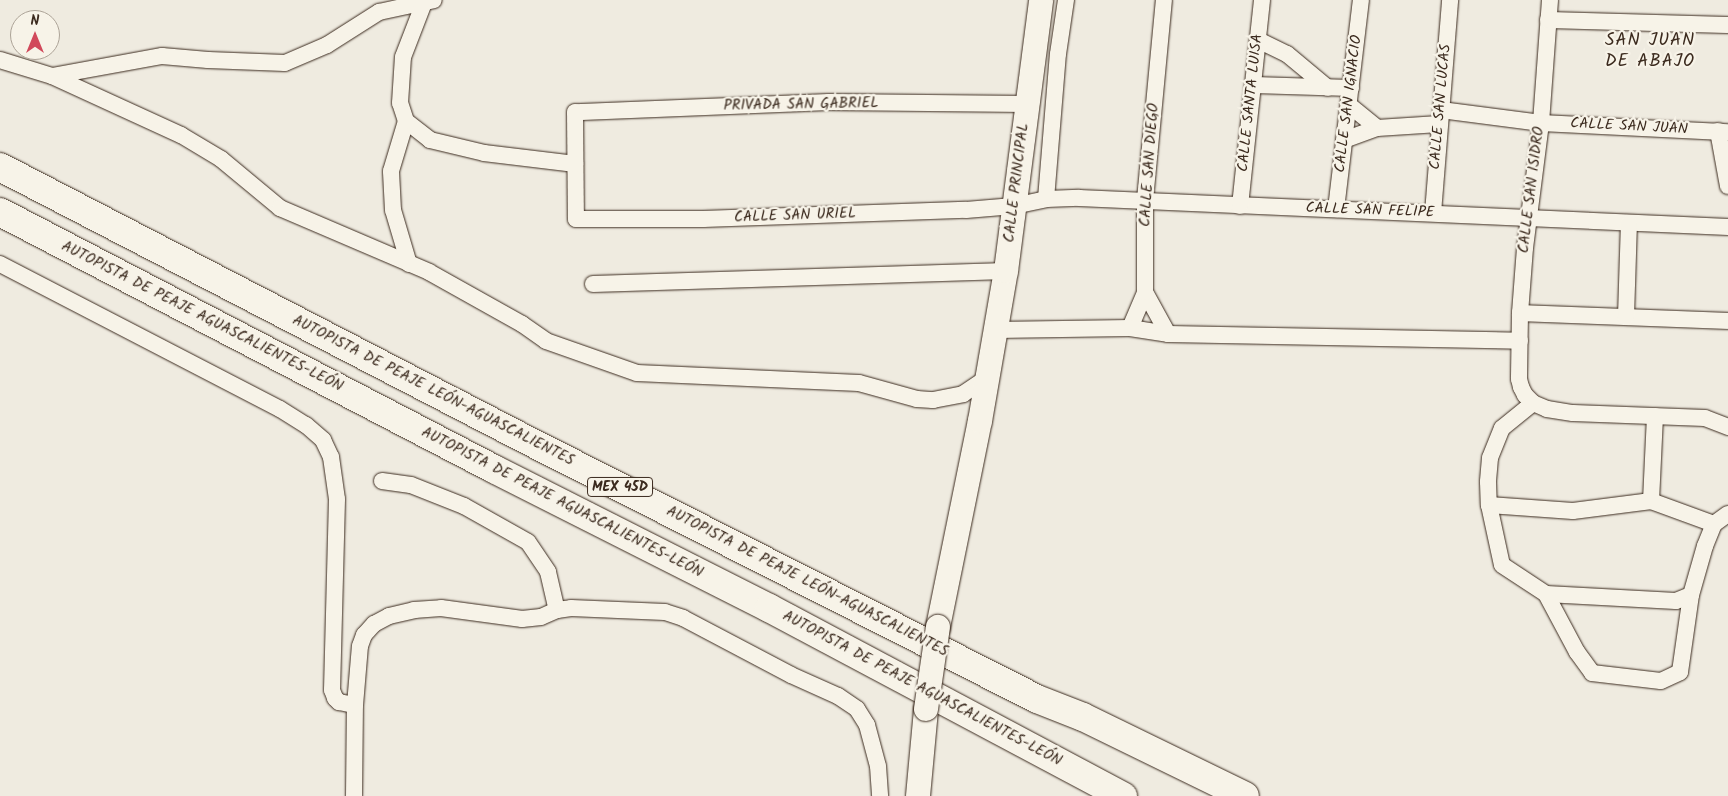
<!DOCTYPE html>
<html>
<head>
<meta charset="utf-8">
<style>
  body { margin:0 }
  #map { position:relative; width:1728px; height:796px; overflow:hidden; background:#efebe0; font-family:Kalam,sans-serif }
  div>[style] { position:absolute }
  .roads { filter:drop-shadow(0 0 1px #3b2a1e) drop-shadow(0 0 1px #3b2a1e) }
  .street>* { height:16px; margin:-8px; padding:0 8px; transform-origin:8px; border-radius:8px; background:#f7f3e8 }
  .secondary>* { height:24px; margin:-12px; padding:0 12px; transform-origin:12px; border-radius:12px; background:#f7f3e8 }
  .highway>* { height:28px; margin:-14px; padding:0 14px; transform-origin:14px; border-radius:14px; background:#f7f3e8 }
  .bridges { filter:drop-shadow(0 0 1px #3b2a1e) drop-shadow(0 0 1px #3b2a1e) }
  .secondary-bridge>* { height:24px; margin:-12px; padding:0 12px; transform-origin:12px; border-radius:12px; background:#f7f3e8 }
  span { translate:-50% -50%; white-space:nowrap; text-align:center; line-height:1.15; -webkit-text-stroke:4.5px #f7f3e8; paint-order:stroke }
  .shield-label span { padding:1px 4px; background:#f7f3e8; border:1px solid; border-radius:4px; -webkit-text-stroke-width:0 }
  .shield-label { font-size:14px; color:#3b2a1e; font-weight:700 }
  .street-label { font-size:15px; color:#3b2a1e }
  .quarter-label { font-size:18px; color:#3b2a1e; letter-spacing:1px }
  .north { position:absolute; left:10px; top:10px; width:50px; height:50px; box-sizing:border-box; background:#f7f3e8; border:1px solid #aca397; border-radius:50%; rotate:0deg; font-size:14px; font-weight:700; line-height:20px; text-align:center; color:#3b2a1e }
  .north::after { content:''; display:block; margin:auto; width:18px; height:22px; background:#d1495b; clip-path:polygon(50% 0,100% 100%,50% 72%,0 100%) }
</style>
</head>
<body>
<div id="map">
  <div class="roads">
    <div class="street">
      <div style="left:1550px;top:0;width:123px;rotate:94.2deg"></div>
      <div style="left:1541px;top:123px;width:126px;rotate:97.3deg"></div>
      <div style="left:1525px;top:248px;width:65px;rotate:94.4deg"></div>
      <div style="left:1520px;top:313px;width:66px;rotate:90.9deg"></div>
      <div style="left:1519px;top:379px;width:8px;rotate:76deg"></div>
      <div style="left:1521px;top:387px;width:9px;rotate:63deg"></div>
      <div style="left:1525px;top:395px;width:11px;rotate:45deg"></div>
      <div style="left:1533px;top:403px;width:15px;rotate:23deg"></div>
      <div style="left:1547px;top:409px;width:26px;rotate:9deg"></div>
      <div style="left:1573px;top:413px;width:132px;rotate:2.2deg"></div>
      <div style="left:1705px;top:418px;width:25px;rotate:21deg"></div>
      <div style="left:1548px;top:20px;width:180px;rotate:1.6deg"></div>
      <div style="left:1258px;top:40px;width:32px;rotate:26deg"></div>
      <div style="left:1287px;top:54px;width:53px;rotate:39.7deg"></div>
      <div style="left:0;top:60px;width:54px;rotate:17.1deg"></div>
      <div style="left:52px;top:76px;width:142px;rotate:24.6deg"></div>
      <div style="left:181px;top:135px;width:47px;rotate:31deg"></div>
      <div style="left:221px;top:159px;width:77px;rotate:39.7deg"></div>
      <div style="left:280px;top:208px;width:162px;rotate:23.2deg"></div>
      <div style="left:429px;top:272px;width:107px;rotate:29.2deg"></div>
      <div style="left:522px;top:324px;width:29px;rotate:35deg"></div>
      <div style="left:546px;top:341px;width:96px;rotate:19.4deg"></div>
      <div style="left:637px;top:373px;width:222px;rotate:2.6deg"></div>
      <div style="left:859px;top:383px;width:60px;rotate:15.4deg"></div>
      <div style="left:917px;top:399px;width:16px;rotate:4deg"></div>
      <div style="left:933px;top:400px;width:31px;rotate:-11deg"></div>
      <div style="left:963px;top:394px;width:30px;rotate:-34deg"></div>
      <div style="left:52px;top:76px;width:112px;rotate:-10.3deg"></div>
      <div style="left:162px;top:56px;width:46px;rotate:5deg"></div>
      <div style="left:208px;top:60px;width:77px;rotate:2.2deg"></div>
      <div style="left:285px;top:63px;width:46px;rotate:-23.2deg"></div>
      <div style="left:327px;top:45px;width:62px;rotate:-32.4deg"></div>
      <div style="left:379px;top:12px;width:56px;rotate:-12.3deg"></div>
      <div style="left:1254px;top:85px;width:97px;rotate:1.8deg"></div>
      <div style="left:1027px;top:104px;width:198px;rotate:-179.4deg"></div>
      <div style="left:829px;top:102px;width:254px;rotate:177.7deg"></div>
      <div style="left:575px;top:112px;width:107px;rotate:89.5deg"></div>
      <div style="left:576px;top:219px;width:127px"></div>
      <div style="left:703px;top:219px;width:263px;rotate:-2deg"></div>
      <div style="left:966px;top:210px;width:48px;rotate:-4.8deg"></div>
      <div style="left:1014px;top:206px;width:33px;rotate:-12deg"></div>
      <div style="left:1046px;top:199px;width:33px;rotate:-2deg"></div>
      <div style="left:1079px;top:198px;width:650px;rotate:2.56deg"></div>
      <div style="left:1349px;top:105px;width:36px;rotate:39deg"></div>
      <div style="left:1441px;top:110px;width:101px;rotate:7.4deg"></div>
      <div style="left:1541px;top:123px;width:187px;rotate:2.8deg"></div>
      <div style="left:406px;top:121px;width:31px;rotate:38deg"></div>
      <div style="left:430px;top:140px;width:56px;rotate:13.5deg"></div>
      <div style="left:484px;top:153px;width:92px;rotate:6.9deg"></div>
      <div style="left:1718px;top:131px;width:56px;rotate:79.7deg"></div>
      <div style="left:1344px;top:140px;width:35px;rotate:-20deg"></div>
      <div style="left:1377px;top:128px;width:62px;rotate:-3.7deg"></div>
      <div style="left:1046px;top:199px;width:145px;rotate:-85.3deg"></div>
      <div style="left:1058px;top:54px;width:55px;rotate:-81.6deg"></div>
      <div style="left:1240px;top:206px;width:207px;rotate:-83.9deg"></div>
      <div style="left:1336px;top:209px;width:210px;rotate:-83.2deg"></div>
      <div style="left:1433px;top:213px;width:214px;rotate:-85.4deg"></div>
      <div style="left:0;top:264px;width:315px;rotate:27.4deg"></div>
      <div style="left:280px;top:409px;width:31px;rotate:32deg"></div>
      <div style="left:306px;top:425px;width:23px;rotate:41deg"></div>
      <div style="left:323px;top:440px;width:19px;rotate:65deg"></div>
      <div style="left:331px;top:457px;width:42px;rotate:81.9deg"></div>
      <div style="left:337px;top:499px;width:191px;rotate:91.5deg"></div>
      <div style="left:332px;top:690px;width:9px;rotate:69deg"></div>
      <div style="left:335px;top:698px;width:6px;rotate:45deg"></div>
      <div style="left:339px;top:702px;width:16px;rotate:11deg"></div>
      <div style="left:409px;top:264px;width:56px;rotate:-106.5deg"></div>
      <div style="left:393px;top:210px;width:39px;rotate:-93deg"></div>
      <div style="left:391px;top:171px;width:52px;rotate:-73.3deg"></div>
      <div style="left:406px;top:121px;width:19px;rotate:-108deg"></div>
      <div style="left:400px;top:103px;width:46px;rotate:-86.3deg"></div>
      <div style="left:403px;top:57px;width:61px;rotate:-68.9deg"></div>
      <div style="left:593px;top:284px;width:413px;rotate:-1.8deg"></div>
      <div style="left:1145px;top:292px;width:48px;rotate:61.3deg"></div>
      <div style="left:1520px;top:313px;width:208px;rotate:2.2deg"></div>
      <div style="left:1626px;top:317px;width:94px;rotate:-88.2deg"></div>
      <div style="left:1130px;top:328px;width:39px;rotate:-67deg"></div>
      <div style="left:1145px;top:292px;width:92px;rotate:-90deg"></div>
      <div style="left:1145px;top:200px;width:201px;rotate:-84.6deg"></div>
      <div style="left:995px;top:330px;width:135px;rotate:-0.8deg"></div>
      <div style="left:1130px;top:328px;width:38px;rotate:9deg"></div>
      <div style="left:1168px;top:334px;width:352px;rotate:1.1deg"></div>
      <div style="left:1533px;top:403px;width:40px;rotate:141deg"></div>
      <div style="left:1502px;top:428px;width:32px;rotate:112deg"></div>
      <div style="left:1490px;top:458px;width:24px;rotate:95deg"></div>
      <div style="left:1488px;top:482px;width:23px;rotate:88deg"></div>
      <div style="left:1489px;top:505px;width:61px;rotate:77.8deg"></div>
      <div style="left:1502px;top:565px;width:53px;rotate:33.4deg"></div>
      <div style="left:1546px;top:594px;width:130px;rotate:3.1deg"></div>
      <div style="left:1676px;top:601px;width:16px;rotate:-22deg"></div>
      <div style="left:1691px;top:595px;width:51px;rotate:-74.1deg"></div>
      <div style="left:1705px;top:546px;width:24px;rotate:-68deg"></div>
      <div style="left:1714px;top:524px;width:17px;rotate:-36deg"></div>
      <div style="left:382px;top:481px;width:29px;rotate:8deg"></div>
      <div style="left:411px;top:485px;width:57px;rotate:21.6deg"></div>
      <div style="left:464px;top:506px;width:73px;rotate:29.4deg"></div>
      <div style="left:528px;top:542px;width:36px;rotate:56deg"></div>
      <div style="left:548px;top:572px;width:39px;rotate:77deg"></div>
      <div style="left:1651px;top:501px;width:85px;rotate:-87.3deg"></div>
      <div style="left:1489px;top:505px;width:84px;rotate:4.1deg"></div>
      <div style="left:1573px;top:511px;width:79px;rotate:-7.3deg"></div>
      <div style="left:1651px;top:501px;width:67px;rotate:20.1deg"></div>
      <div style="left:1546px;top:594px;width:66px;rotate:61.9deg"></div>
      <div style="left:1577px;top:652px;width:26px;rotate:54deg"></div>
      <div style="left:1592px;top:673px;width:69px;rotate:6.6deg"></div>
      <div style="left:1661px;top:681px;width:21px;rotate:-25deg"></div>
      <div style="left:1680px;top:672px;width:78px;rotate:-81.9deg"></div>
      <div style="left:354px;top:796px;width:91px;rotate:-89.4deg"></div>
      <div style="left:355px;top:705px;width:59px;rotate:-85.2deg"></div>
      <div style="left:360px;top:646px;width:12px;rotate:-70deg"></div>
      <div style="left:364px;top:635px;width:15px;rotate:-48deg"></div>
      <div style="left:374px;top:624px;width:17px;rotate:-28deg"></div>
      <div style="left:389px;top:616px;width:26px;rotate:-13deg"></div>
      <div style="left:414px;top:610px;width:27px;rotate:-4deg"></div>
      <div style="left:441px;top:608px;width:82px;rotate:7.7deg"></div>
      <div style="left:522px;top:619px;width:19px;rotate:-6deg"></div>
      <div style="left:541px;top:617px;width:17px;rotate:-24deg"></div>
      <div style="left:557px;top:610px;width:14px;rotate:-8deg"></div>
      <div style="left:571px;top:608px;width:94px;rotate:2.4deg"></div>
      <div style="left:665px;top:612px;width:19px;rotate:18deg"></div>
      <div style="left:683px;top:618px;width:122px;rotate:27.8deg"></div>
      <div style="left:791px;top:675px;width:51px;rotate:24.1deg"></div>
      <div style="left:838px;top:696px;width:23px;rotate:34deg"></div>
      <div style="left:857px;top:709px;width:19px;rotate:58deg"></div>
      <div style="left:867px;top:725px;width:42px;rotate:75deg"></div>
      <div style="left:878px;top:766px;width:30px;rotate:86deg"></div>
    </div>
    <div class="secondary">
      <div style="left:938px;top:627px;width:210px;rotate:-78.5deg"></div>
      <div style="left:980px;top:421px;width:152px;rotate:-80.2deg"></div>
      <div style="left:1006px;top:271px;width:273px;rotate:-82.6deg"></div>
      <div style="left:918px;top:796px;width:87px;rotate:-84.7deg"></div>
    </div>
    <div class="highway">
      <div style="left:0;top:167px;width:589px;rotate:27.39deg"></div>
      <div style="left:523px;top:438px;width:576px;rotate:26.92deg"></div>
      <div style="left:1037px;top:699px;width:49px;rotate:21.4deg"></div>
      <div style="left:1083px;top:717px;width:180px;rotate:26deg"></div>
      <div style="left:0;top:212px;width:557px;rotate:27.49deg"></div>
      <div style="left:494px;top:469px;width:308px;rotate:26.8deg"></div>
      <div style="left:769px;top:608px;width:401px;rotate:28deg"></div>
    </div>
  </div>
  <div class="bridges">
    <div class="secondary-bridge">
      <div style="left:926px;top:709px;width:83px;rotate:-81.7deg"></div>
    </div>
  </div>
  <div class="shield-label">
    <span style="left:620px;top:487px">MEX 45D</span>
  </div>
  <div class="street-label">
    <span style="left:1251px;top:103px;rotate:-84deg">CALLE SANTA LUISA</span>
    <span style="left:1349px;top:104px;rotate:-83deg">CALLE SAN IGNACIO</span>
    <span style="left:801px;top:105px;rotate:-1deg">PRIVADA SAN GABRIEL</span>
    <span style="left:1441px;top:107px;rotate:-85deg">CALLE SAN LUCAS</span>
    <span style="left:1629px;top:127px;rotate:3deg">CALLE SAN JUAN</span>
    <span style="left:1150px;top:165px;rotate:-86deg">CALLE SAN DIEGO</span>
    <span style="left:1017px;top:183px;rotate:-83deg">CALLE PRINCIPAL</span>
    <span style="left:1532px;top:190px;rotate:-83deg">CALLE SAN ISIDRO</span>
    <span style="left:1370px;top:211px;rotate:2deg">CALLE SAN FELIPE</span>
    <span style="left:795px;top:216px;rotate:-2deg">CALLE SAN URIEL</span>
    <span style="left:202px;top:317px;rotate:27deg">AUTOPISTA DE PEAJE AGUASCALIENTES-LEÓN</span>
    <span style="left:433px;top:391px;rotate:27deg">AUTOPISTA DE PEAJE LEÓN-AGUASCALIENTES</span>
    <span style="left:562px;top:503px;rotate:27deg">AUTOPISTA DE PEAJE AGUASCALIENTES-LEÓN</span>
    <span style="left:807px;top:582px;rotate:27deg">AUTOPISTA DE PEAJE LEÓN-AGUASCALIENTES</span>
    <span style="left:922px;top:689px;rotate:28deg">AUTOPISTA DE PEAJE AGUASCALIENTES-LEÓN</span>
  </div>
  <div class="quarter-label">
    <span style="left:1650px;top:52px">SAN JUAN<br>DE ABAJO</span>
  </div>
  <div class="north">N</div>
</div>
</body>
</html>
